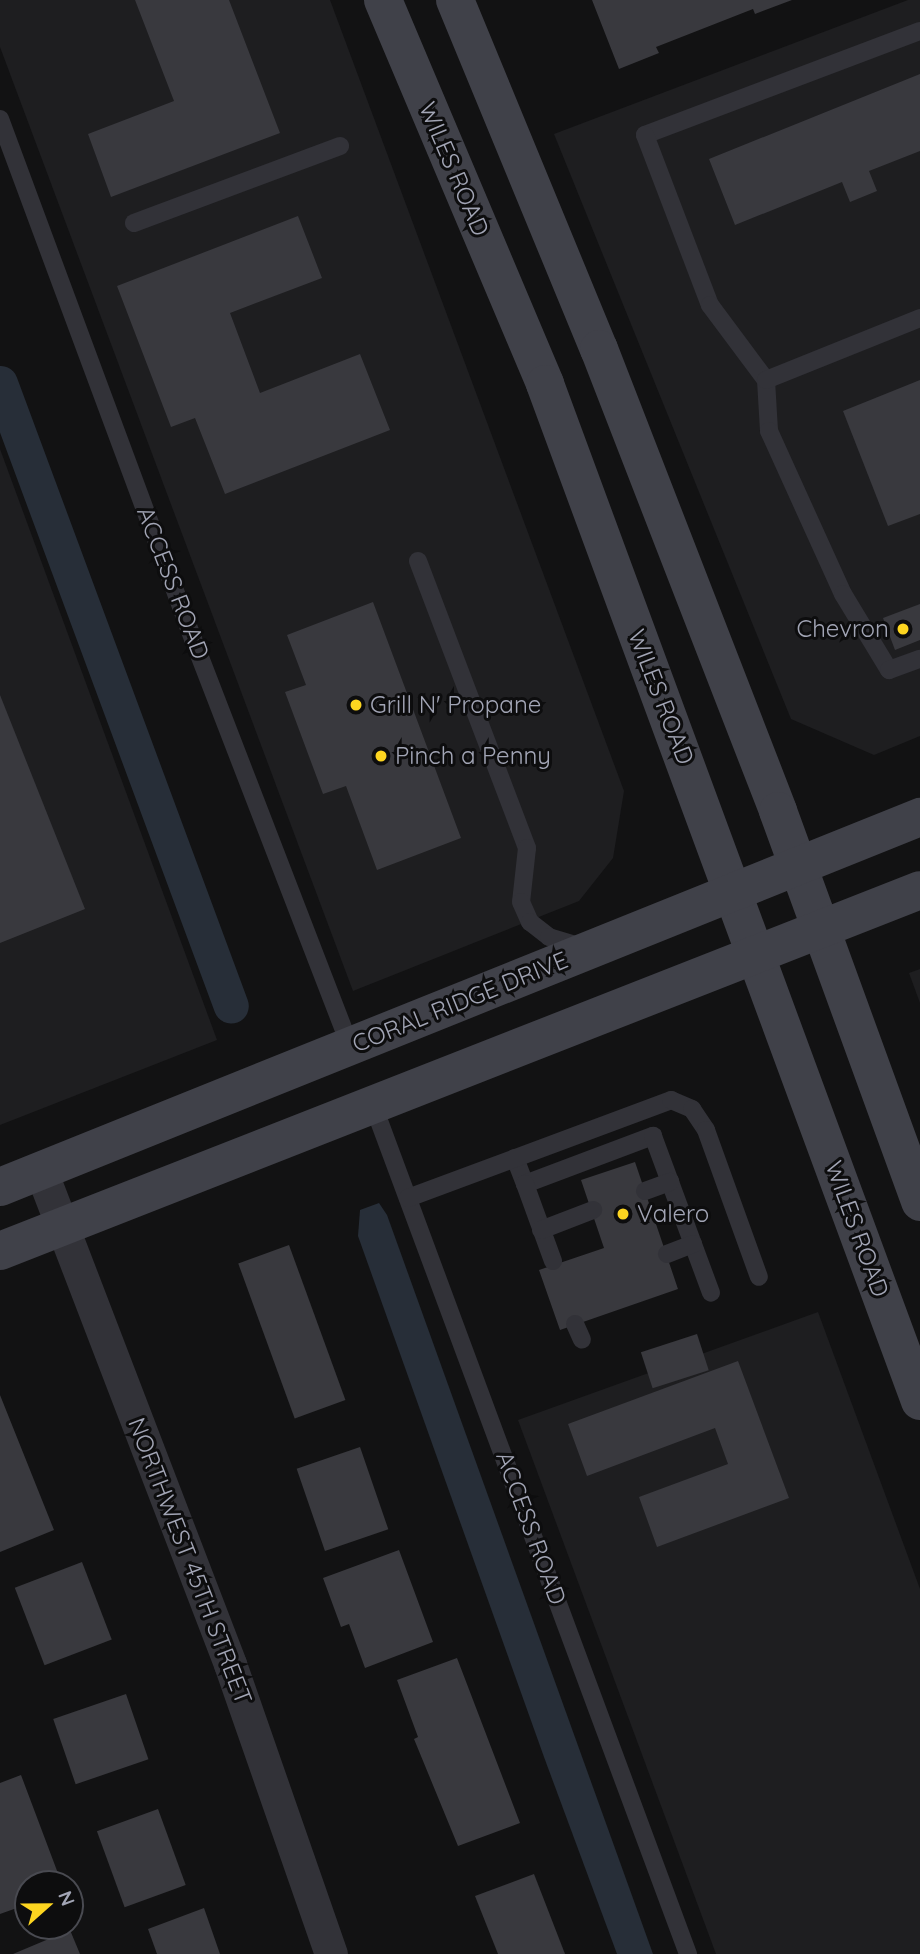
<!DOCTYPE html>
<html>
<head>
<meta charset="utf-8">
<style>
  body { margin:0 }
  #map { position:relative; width:920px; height:1954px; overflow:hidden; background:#121213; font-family:Quicksand,sans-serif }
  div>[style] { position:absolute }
  .built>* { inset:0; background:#1e1e20 }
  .water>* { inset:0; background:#272e38 }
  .canal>* { height:35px; margin:-17.5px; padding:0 17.5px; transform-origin:17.5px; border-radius:17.5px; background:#272e38 }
  .building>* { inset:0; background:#39393e; transform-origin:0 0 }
  .lane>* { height:18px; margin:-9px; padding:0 9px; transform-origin:9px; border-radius:9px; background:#323238 }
  .street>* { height:33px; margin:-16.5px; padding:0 16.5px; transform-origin:16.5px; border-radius:16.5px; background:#323238 }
  .secondary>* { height:38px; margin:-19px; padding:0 19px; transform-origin:19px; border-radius:19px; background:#404149 }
  .dots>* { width:19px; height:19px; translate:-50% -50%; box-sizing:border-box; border:4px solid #0d0d0e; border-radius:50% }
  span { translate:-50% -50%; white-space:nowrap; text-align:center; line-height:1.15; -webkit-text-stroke:6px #0d0d0e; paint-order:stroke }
  .street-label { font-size:24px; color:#a2a5b5 }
  .poi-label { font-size:24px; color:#a2a5b5 }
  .right { translate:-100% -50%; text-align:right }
  .left { translate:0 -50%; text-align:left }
  .north { position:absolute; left:14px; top:1870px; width:70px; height:70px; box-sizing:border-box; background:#0d0d0e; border:2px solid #494a51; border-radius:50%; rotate:69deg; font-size:19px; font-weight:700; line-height:28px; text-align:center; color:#a2a5b5 }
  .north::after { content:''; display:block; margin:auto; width:24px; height:32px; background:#fdd520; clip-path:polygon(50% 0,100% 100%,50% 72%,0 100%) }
</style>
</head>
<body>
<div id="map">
  <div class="built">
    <div style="clip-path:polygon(0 0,330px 0,624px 791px,613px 858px,579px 901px,353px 991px,0 47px)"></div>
    <div style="clip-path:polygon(908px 0,920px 0,920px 736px,874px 755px,791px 719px,554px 134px)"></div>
    <div style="clip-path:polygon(0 449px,217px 1040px,0 1125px)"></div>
    <div style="clip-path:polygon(920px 969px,920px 1003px,909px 973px)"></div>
    <div style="clip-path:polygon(818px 1312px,920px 1589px,920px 1954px,716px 1954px,518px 1420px)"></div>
  </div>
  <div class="water">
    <div style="clip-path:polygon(379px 1203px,387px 1215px,653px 1954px,617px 1954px,544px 1757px,358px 1236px,360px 1210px)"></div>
  </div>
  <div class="canal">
    <div style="left:0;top:383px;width:664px;rotate:69.66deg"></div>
  </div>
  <div class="building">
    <div style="clip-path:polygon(135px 0,229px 0,280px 133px,111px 197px,88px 134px,174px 101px)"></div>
    <div style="clip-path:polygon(592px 0,792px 0,755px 14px,753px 9px,656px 47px,659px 53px,619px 69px)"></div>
    <div style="clip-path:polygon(920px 74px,920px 151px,869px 171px,877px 191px,850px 202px,842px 182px,735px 225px,709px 159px)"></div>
    <div style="clip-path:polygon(298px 216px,322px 278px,230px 313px,260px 393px,360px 354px,390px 430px,225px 494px,195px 418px,171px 427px,117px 286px)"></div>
    <div style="clip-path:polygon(920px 380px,920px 514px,888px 526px,843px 411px)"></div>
    <div style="clip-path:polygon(373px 602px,461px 838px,377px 870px,346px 786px,323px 794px,285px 692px,306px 685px,287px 635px)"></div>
    <div style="clip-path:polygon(920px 604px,920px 640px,895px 650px,883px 618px)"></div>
    <div style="clip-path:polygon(0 695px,85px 909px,0 943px)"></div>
    <div style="clip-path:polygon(635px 1162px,678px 1289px,560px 1330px,539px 1270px,604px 1248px,581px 1180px)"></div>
    <div style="left:289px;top:1245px;width:165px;height:54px;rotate:70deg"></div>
    <div style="left:697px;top:1334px;width:38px;height:59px;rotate:72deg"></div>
    <div style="clip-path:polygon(738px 1361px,789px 1498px,657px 1547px,639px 1497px,728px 1464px,715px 1428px,587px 1476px,568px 1424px)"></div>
    <div style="clip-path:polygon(0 1395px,54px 1530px,0 1552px)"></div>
    <div style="left:360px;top:1447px;width:87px;height:67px;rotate:71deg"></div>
    <div style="clip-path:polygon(399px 1550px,433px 1642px,365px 1668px,349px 1624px,341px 1627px,323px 1578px)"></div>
    <div style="left:82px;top:1562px;width:83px;height:72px;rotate:69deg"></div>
    <div style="clip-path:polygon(457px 1658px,520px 1823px,458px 1846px,414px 1739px,418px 1737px,397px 1680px)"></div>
    <div style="left:126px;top:1694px;width:69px;height:77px;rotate:71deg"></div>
    <div style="clip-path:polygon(21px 1775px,62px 1884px,28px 1884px,28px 1904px,0 1914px,0 1783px)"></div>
    <div style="left:158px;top:1809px;width:81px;height:65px;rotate:70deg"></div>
    <div style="clip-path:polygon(534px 1874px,565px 1954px,498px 1954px,475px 1896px)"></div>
    <div style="clip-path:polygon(204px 1908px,220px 1954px,157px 1954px,148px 1929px)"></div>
    <div style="clip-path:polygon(70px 1930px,80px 1954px,13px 1954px)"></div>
  </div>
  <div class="lane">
    <div style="left:920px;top:31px;width:294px;rotate:159.3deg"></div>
    <div style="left:645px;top:135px;width:182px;rotate:69.1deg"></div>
    <div style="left:710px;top:305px;width:94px;rotate:53.3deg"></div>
    <div style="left:766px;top:380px;width:51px;rotate:86.6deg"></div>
    <div style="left:769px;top:431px;width:179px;rotate:65.6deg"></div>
    <div style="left:843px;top:594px;width:89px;rotate:58.8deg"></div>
    <div style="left:889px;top:670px;width:33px;rotate:-20deg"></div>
    <div style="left:0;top:119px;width:555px;rotate:69.64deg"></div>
    <div style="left:193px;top:639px;width:435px;rotate:68.9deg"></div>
    <div style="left:134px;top:223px;width:220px;rotate:-20.5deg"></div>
    <div style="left:766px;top:380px;width:166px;rotate:-21.9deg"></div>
    <div style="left:418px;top:561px;width:307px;rotate:69.2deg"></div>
    <div style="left:527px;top:848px;width:54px;rotate:96.3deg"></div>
    <div style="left:521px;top:902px;width:22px;rotate:66deg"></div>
    <div style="left:530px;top:922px;width:24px;rotate:38deg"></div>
    <div style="left:549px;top:937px;width:34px;rotate:17deg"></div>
    <div style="left:372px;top:1102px;width:909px;rotate:69.65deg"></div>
    <div style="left:515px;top:1158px;width:28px;rotate:69deg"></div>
    <div style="left:525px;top:1184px;width:137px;rotate:-20.6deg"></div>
    <div style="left:653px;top:1136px;width:167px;rotate:69.7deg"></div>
    <div style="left:525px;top:1184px;width:82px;rotate:70deg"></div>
    <div style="left:645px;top:1191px;width:27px;rotate:-20deg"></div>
    <div style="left:408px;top:1198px;width:281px;rotate:-20.4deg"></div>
    <div style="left:671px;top:1100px;width:23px;rotate:23deg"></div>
    <div style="left:692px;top:1109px;width:25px;rotate:56deg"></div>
    <div style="left:706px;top:1130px;width:156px;rotate:70.2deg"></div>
    <div style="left:541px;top:1230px;width:56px;rotate:-21deg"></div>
    <div style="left:667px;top:1254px;width:28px;rotate:-21deg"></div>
    <div style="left:575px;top:1324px;width:17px;rotate:66deg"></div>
  </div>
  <div class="street">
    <div style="left:41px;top:1171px;width:528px;rotate:69.02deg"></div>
    <div style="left:230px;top:1664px;width:307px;rotate:70.8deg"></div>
  </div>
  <div class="secondary">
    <div style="left:383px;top:0;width:417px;rotate:67.1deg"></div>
    <div style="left:545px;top:384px;width:1084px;rotate:69.76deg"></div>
    <div style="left:455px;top:0;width:378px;rotate:67.6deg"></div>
    <div style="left:599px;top:349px;width:495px;rotate:68.8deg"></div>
    <div style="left:778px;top:811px;width:416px;rotate:70deg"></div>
    <div style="left:0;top:1187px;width:992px;rotate:-21.91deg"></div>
    <div style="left:0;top:1251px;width:988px;rotate:-21.42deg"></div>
  </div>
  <div class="dots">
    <div style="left:903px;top:629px;background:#fdd520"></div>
    <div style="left:356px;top:705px;background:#fdd520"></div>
    <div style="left:381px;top:756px;background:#fdd520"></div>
    <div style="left:623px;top:1214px;background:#fdd520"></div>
  </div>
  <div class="street-label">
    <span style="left:454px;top:169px;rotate:67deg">WILES ROAD</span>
    <span style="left:173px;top:583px;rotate:69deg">ACCESS ROAD</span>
    <span style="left:661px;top:697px;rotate:69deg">WILES ROAD</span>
    <span style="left:460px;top:1002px;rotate:-22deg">CORAL RIDGE DRIVE</span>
    <span style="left:857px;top:1229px;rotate:70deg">WILES ROAD</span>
    <span style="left:531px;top:1528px;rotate:70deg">ACCESS ROAD</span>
    <span style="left:190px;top:1561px;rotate:69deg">NORTHWEST 45TH STREET</span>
  </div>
  <div class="poi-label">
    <span class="right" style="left:889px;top:629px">Chevron</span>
    <span class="left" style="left:370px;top:705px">Grill N' Propane</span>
    <span class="left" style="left:395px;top:756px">Pinch a Penny</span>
    <span class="left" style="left:637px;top:1214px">Valero</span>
  </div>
  <div class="north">N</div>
</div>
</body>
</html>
